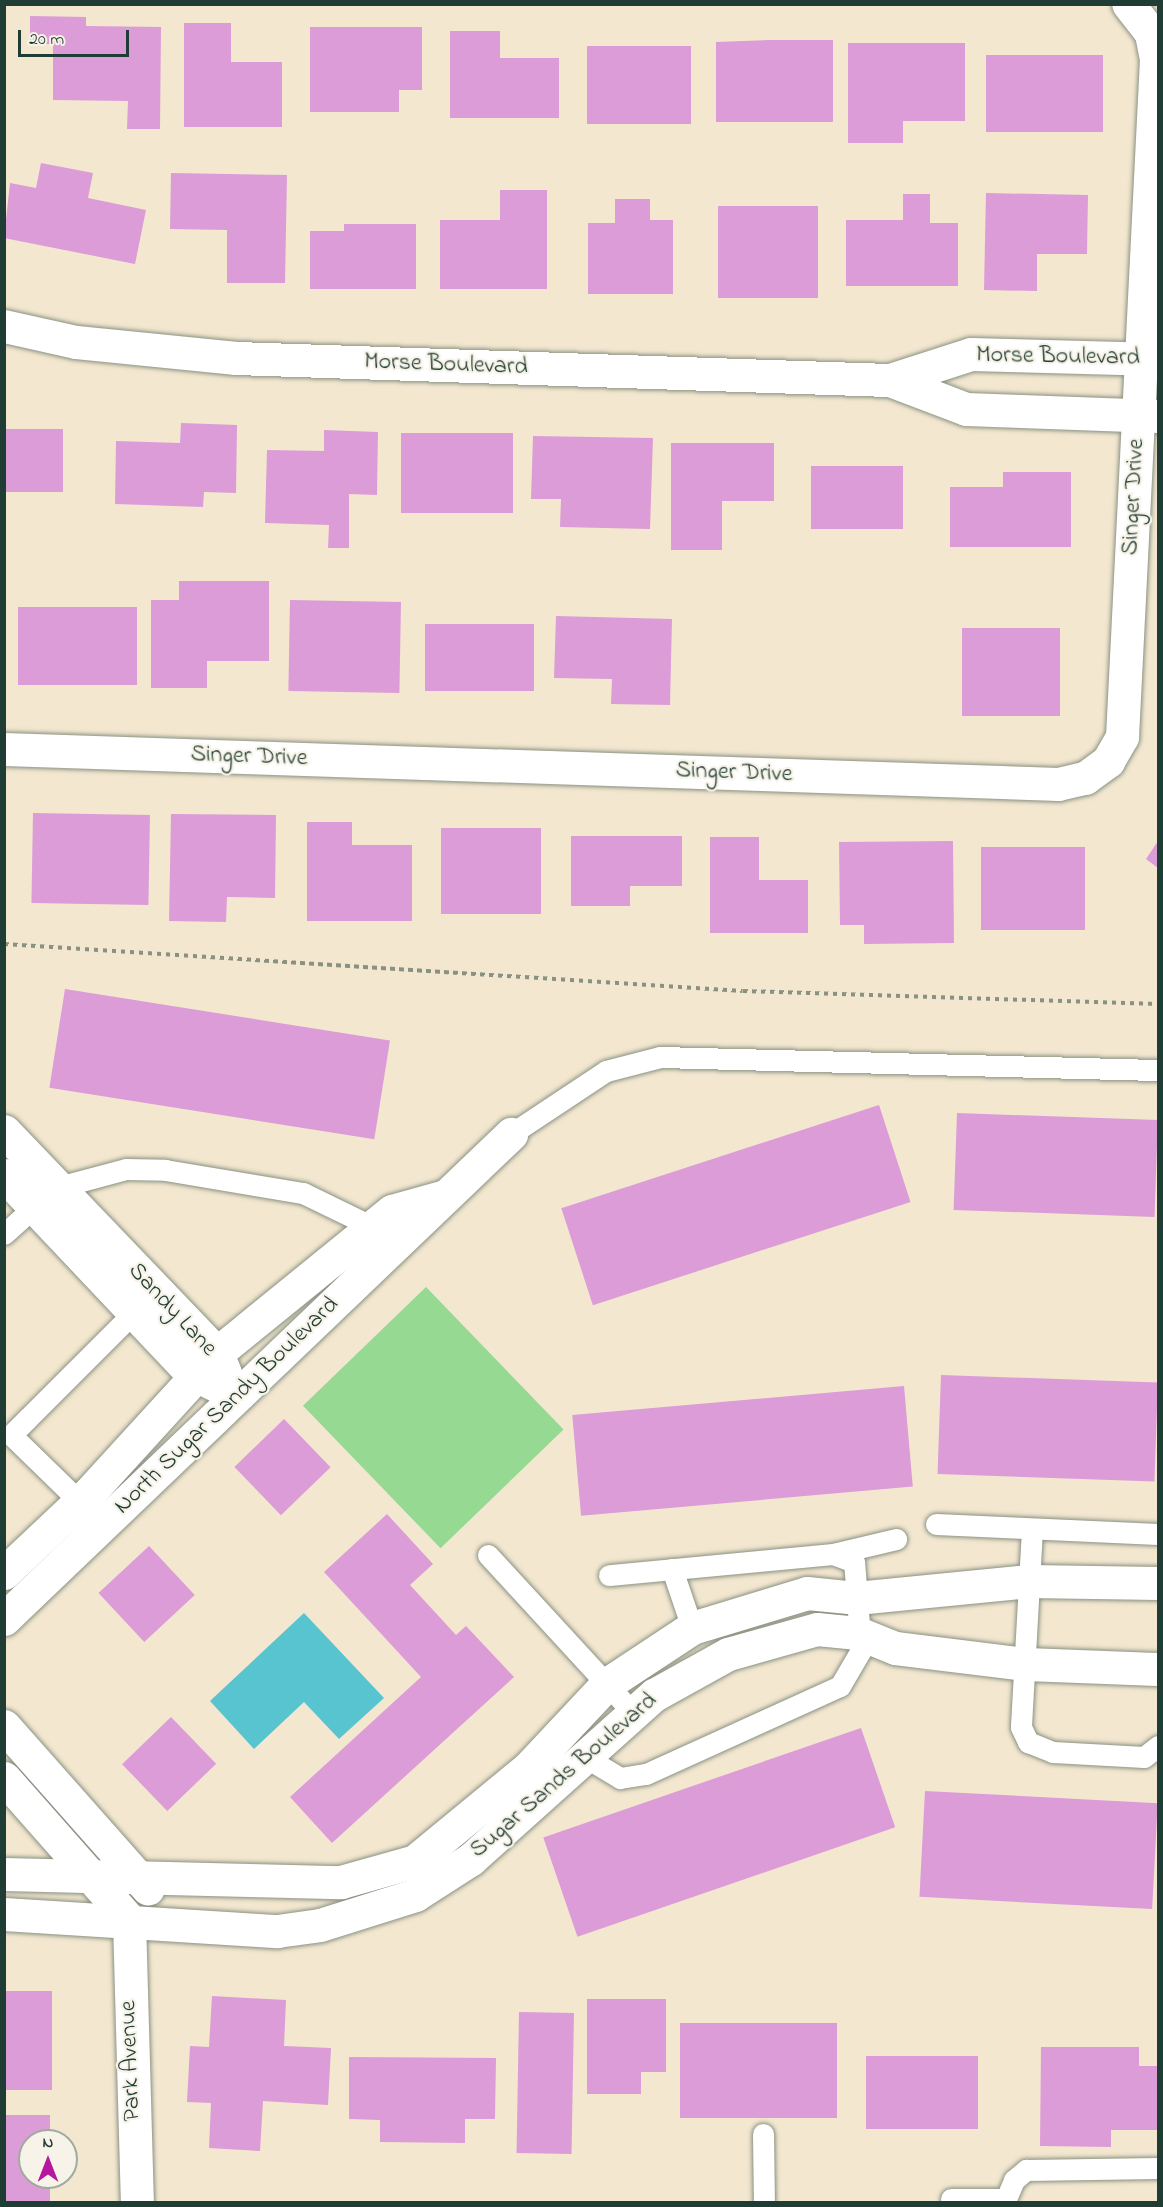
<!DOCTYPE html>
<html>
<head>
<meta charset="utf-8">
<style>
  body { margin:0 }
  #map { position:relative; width:1163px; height:2207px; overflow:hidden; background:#f3e7d0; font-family:"Indie Flower",sans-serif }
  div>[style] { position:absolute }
  .green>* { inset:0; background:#95d992; transform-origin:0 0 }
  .water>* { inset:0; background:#57c4d0 }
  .building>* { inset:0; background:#db9cd7; transform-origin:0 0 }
  .path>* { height:4px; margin-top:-2px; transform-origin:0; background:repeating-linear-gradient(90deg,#899282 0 4.5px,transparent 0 9px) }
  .roads { filter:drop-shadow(0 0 2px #899282) drop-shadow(0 0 2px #899282) }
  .service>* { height:21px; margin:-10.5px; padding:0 10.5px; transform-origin:10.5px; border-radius:10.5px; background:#fff }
  .minor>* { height:33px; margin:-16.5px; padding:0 16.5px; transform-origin:16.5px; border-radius:16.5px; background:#fff }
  span { translate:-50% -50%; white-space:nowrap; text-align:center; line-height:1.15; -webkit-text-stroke:4.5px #f7f3e8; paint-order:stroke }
  .street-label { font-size:24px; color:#1f3d34 }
  .frame { position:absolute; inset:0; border:6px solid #1f3d34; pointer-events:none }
  .north { position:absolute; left:18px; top:2129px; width:60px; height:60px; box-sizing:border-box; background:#f7f3e8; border:2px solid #a1aaa0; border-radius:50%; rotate:0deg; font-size:16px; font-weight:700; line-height:24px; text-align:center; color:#1f3d34 }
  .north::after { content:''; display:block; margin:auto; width:21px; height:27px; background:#b5179e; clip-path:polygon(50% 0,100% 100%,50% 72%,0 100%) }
  .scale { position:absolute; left:18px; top:30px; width:111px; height:27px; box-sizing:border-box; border:3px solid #1f3d34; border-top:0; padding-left:8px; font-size:18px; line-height:21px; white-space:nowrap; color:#1f3d34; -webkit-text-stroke:4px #f7f3e8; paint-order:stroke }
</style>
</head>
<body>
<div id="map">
  <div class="green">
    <div style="left:426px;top:1287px;width:198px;height:171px;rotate:46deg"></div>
  </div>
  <div class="water">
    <div style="clip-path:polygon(304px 1613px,384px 1698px,339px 1739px,304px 1702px,254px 1749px,210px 1701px)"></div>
  </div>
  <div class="building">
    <div style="clip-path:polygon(30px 16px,86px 17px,86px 26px,161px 27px,160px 129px,127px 129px,128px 101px,53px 100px,53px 44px,30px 44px)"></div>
    <div style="clip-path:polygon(184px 23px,231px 23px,231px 62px,282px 62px,282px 127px,184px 127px)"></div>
    <div style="clip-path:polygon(310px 27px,422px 27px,422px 90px,399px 90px,399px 112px,310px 112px)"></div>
    <div style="clip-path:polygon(450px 31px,500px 31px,500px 58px,559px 58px,559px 118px,450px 118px)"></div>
    <div style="clip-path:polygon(769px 40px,833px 40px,833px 122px,716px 122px,716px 42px)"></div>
    <div style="clip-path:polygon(848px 43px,965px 43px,965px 121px,903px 121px,903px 143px,848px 143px)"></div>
    <div style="left:587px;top:46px;width:104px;height:78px"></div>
    <div style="left:986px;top:55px;width:117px;height:77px"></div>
    <div style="clip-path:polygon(41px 163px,93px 173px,88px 198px,146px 210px,135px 264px,4px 238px,10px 183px,36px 188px)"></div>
    <div style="clip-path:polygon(171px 173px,287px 175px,285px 283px,227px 283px,227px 230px,170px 229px)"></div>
    <div style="clip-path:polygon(500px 190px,547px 190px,547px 289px,440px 289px,440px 220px,500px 220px)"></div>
    <div style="clip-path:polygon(986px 193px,1088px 195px,1087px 254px,1037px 254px,1037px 291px,984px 290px)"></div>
    <div style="clip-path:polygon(903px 194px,930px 194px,930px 223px,958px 223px,958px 286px,846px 286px,846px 220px,903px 220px)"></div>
    <div style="clip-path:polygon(615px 199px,650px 199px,650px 220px,673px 220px,673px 294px,588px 294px,588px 223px,615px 223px)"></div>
    <div style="left:718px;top:206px;width:100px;height:92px"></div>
    <div style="clip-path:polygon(344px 224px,416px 224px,416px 289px,310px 289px,310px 231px,344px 231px)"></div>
    <div style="clip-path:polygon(181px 423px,237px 425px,236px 493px,204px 492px,203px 507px,115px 504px,116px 441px,180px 443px)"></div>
    <div style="left:4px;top:429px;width:59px;height:63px"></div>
    <div style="clip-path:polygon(324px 430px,378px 432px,377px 495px,349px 494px,349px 548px,328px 548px,329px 525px,265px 523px,267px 450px,324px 451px)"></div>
    <div style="left:401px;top:433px;width:112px;height:80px"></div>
    <div style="clip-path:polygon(533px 436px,653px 438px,650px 529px,560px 527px,561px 499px,531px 499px)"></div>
    <div style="clip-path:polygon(671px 443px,774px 443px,774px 501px,722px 501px,722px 550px,671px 550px)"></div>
    <div style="left:811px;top:466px;width:92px;height:63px"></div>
    <div style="clip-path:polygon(1003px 472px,1071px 472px,1071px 547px,950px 547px,950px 487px,1003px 487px)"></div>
    <div style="clip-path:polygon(179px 581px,269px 581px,269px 661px,207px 661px,207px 688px,151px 688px,151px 600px,179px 600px)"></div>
    <div style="left:290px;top:600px;width:111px;height:91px;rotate:1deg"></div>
    <div style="left:18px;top:607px;width:119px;height:78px"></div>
    <div style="clip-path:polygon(556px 616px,672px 619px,670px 705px,611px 704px,612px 679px,554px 678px)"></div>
    <div style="left:425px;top:624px;width:109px;height:67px"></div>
    <div style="left:962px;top:628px;width:98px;height:88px"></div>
    <div style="left:33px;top:813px;width:117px;height:90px;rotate:1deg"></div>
    <div style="clip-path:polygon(171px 814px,276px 815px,275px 898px,227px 897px,226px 922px,169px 921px)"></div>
    <div style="clip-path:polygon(307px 822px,352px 822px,352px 845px,412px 845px,412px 921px,307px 921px)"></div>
    <div style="left:441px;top:828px;width:100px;height:86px"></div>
    <div style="clip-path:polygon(571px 836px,682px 836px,682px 886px,630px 886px,630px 906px,571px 906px)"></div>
    <div style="clip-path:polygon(710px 837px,759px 837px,759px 880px,808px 880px,808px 933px,710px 933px)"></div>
    <div style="clip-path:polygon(953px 841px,954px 943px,864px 944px,864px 925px,840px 925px,839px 842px)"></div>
    <div style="clip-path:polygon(1158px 841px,1158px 868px,1146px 859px)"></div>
    <div style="left:981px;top:847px;width:104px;height:83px"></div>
    <div style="left:65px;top:989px;width:329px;height:100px;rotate:9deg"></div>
    <div style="left:879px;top:1105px;width:102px;height:334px;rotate:72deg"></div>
    <div style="left:957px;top:1113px;width:201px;height:97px;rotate:2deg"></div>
    <div style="left:941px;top:1375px;width:217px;height:99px;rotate:2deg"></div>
    <div style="left:904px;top:1386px;width:101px;height:333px;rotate:85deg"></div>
    <div style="left:284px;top:1419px;width:67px;height:69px;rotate:46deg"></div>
    <div style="clip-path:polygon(387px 1514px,433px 1564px,410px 1585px,456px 1635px,466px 1626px,514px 1677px,332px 1843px,290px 1797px,421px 1677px,324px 1572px)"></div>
    <div style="left:149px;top:1546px;width:67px;height:69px;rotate:47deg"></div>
    <div style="left:171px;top:1717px;width:65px;height:68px;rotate:46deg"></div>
    <div style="left:861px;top:1728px;width:105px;height:336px;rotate:71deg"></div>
    <div style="left:925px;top:1791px;width:233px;height:106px;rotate:3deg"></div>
    <div style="left:4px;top:1991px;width:48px;height:99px"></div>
    <div style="clip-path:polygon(212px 1996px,286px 2000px,284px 2046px,331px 2048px,328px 2105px,263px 2101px,260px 2151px,209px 2148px,211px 2103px,187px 2102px,190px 2046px,209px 2047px)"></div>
    <div style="clip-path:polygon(587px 1999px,666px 1999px,666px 2072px,641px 2072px,641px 2094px,587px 2094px)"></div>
    <div style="left:519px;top:2012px;width:55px;height:141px;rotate:1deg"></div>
    <div style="left:680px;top:2023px;width:157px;height:95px"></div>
    <div style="clip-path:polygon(1041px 2047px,1139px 2047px,1139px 2066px,1158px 2066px,1158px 2130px,1111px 2130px,1111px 2147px,1040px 2146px)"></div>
    <div style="left:866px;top:2056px;width:112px;height:73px"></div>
    <div style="clip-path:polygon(349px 2057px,496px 2058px,495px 2119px,465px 2119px,465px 2143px,380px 2142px,380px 2120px,349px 2119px)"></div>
    <div style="clip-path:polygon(4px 2115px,50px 2115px,50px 2141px,30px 2141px,30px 2177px,50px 2177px,50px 2201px,4px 2201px)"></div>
  </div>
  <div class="path">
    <div style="left:4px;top:944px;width:740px;rotate:3.64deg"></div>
    <div style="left:743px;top:991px;width:415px;rotate:1.8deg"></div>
  </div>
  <div class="roads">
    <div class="service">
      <div style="left:511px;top:1134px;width:114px;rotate:-33.6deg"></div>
      <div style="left:606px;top:1071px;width:56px;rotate:-14.5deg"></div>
      <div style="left:660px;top:1057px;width:498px;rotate:1.5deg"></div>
      <div style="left:4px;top:1234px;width:69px;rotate:-42deg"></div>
      <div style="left:55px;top:1188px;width:73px;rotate:-15deg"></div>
      <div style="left:126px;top:1169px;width:39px;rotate:1deg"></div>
      <div style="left:165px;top:1170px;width:140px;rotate:9.5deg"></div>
      <div style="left:303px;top:1193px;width:78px;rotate:25.9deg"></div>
      <div style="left:80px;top:1502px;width:96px;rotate:-135.8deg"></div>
      <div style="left:11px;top:1435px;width:171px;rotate:-45deg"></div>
      <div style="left:936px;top:1524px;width:222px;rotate:2.6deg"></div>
      <div style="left:1032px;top:1529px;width:198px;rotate:93.2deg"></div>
      <div style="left:1021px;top:1727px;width:17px;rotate:65deg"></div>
      <div style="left:1028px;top:1742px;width:27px;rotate:22deg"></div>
      <div style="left:1053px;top:1752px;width:91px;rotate:3.1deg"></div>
      <div style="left:1144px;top:1757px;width:18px;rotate:-38deg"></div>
      <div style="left:833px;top:1554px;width:65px;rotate:-13.4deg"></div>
      <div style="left:488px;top:1555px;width:217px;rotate:47.4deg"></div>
      <div style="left:672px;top:1569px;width:62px;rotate:71.3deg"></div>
      <div style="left:585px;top:1757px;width:41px;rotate:31deg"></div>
      <div style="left:620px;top:1778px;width:26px;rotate:-9deg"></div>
      <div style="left:646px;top:1774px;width:213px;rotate:-24.4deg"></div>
      <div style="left:840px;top:1686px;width:42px;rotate:-59.7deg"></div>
      <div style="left:861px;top:1650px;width:88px;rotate:-94.5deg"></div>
      <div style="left:854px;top:1562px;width:22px;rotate:-159deg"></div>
      <div style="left:833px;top:1554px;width:225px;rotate:174.6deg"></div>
      <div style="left:763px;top:2134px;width:68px;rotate:89.2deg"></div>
      <div style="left:951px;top:2199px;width:55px"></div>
      <div style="left:1006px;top:2199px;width:21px;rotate:-67deg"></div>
      <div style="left:1014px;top:2180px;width:16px;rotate:-40deg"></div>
      <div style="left:1026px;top:2170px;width:132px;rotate:-0.9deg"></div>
    </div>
    <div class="minor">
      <div style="left:4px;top:326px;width:74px;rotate:12.5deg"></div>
      <div style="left:76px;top:342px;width:161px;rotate:5.7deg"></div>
      <div style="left:236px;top:358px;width:654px;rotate:1.93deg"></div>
      <div style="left:890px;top:380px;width:81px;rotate:20.9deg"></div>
      <div style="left:966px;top:409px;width:192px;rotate:2.1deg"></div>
      <div style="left:890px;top:380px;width:85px;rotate:-17.8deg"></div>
      <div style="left:971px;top:354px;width:187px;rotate:1.5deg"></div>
      <div style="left:4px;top:749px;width:1055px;rotate:1.9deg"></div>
      <div style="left:1058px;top:784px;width:28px;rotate:-13deg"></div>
      <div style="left:1085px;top:778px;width:29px;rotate:-36deg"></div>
      <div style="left:1108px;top:761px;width:28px;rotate:-60deg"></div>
      <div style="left:1122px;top:737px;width:679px;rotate:-87.13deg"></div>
      <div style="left:1156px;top:59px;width:26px;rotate:-101deg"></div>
      <div style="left:1151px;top:33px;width:37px;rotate:-128deg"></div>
      <div style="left:4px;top:1131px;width:308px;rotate:46.2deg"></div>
      <div style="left:217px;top:1353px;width:22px;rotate:68deg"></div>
      <div style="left:4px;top:1175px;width:271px;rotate:46.6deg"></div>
      <div style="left:190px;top:1372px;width:30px;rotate:27deg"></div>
      <div style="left:4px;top:1573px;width:117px;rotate:-43.3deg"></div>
      <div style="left:89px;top:1493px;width:190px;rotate:-47.6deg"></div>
      <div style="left:217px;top:1353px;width:225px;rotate:-39.1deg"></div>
      <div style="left:392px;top:1211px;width:55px;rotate:-15.8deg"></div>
      <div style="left:4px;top:1619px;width:702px;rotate:-43.73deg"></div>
      <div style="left:4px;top:1726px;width:217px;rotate:48.5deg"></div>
      <div style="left:4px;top:1778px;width:189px;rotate:48.6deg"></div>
      <div style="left:129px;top:1920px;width:282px;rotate:88.4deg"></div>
      <div style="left:4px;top:1874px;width:337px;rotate:1.4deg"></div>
      <div style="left:341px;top:1882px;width:77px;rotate:-15.8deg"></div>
      <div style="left:415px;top:1861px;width:146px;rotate:-39.5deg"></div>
      <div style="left:528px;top:1768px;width:115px;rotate:-46.8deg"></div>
      <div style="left:607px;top:1684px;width:102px;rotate:-33.4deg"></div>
      <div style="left:692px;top:1628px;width:120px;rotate:-16.9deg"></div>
      <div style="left:807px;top:1593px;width:49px;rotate:5.8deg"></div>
      <div style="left:856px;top:1598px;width:174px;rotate:-5.6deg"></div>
      <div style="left:1029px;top:1581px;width:129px;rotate:0.9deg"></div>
      <div style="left:4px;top:1914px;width:274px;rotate:3.6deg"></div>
      <div style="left:277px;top:1931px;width:43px;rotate:-7.9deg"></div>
      <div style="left:320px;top:1925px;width:100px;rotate:-17.5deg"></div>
      <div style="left:415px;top:1895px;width:67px;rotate:-32.7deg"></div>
      <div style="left:471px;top:1859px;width:246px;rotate:-41.9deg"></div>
      <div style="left:654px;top:1695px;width:85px;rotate:-29deg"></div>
      <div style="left:728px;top:1654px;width:92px;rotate:-15.7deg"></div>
      <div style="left:817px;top:1629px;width:41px;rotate:5.6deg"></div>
      <div style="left:858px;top:1633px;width:40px;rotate:22deg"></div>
      <div style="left:895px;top:1648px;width:132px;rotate:7deg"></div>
      <div style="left:1026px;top:1664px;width:132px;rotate:2.2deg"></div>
    </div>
  </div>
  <div class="street-label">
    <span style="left:1058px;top:357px;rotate:1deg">Morse Boulevard</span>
    <span style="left:446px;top:365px;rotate:2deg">Morse Boulevard</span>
    <span style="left:1134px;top:497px;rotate:-87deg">Singer Drive</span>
    <span style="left:249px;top:757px;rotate:2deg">Singer Drive</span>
    <span style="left:734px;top:773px;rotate:2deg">Singer Drive</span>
    <span style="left:172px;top:1310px;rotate:47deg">Sandy Lane</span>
    <span style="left:227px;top:1406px;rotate:-44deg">North Sugar Sandy Boulevard</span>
    <span style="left:564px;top:1776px;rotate:-41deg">Sugar Sands Boulevard</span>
    <span style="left:131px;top:2061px;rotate:-92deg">Park Avenue</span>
  </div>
  <div class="frame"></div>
  <div class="north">N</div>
  <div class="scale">20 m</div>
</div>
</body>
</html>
